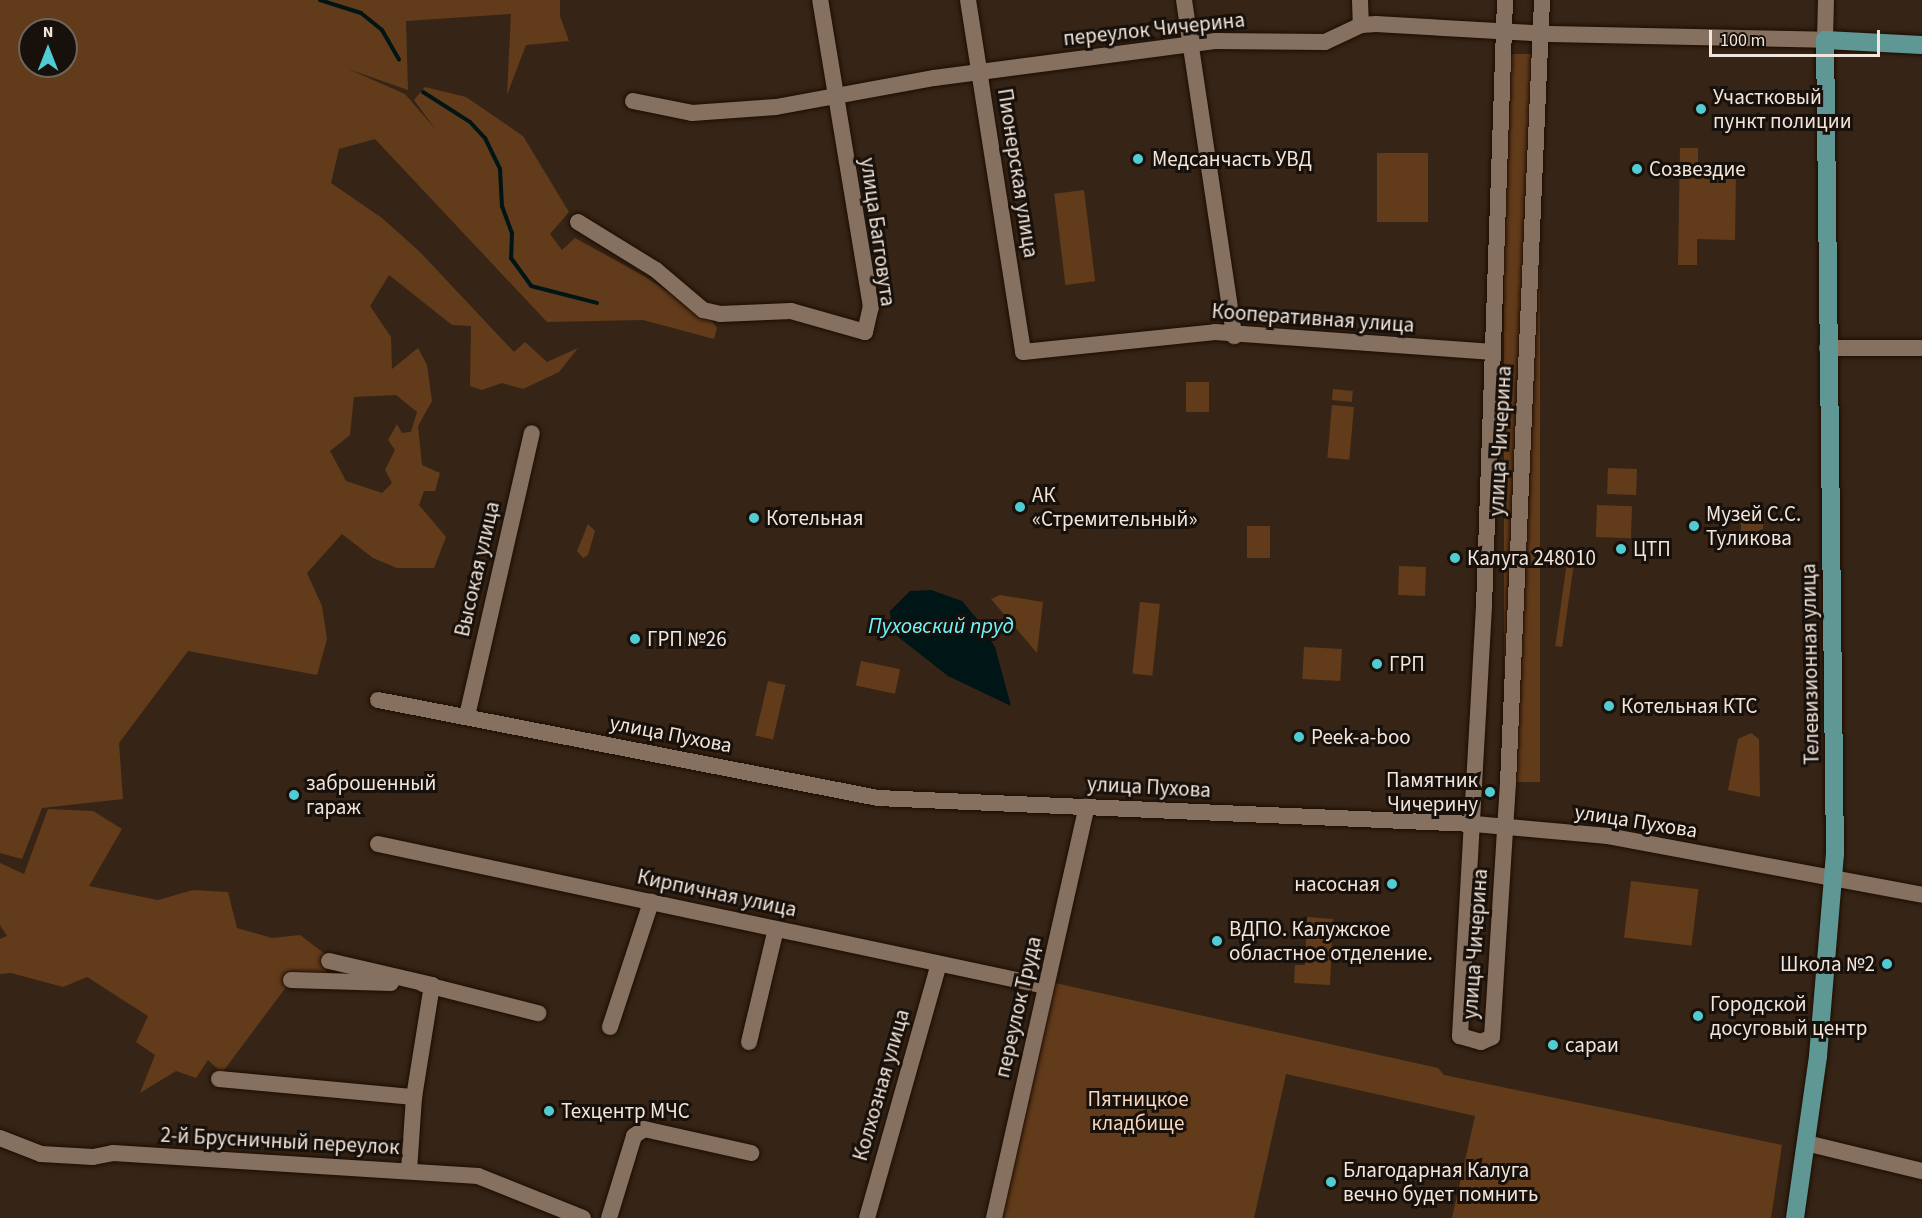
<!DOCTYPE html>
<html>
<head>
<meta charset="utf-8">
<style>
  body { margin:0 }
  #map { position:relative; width:1922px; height:1218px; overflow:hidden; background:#362516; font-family:"Source Sans 3",sans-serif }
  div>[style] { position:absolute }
  .green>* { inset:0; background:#623b1a; transform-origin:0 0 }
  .water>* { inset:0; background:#001516 }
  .stream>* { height:4px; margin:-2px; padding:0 2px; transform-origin:2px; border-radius:2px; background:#001516 }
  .roads { filter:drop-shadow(0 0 2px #1d0d02) drop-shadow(0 0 2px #1d0d02) }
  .minor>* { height:16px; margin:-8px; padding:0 8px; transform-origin:8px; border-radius:8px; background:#867161 }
  .major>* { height:18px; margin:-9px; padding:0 9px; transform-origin:9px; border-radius:9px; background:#5e9794 }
  .dots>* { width:16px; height:16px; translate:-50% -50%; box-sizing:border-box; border:3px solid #18100a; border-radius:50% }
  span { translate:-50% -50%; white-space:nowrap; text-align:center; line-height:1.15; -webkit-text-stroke:6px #18100a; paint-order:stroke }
  .street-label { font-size:21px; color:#f1e5dc }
  .poi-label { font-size:21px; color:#f1e5dc }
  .left { translate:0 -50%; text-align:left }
  .right { translate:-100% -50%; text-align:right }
  .park-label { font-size:21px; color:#f6d6bf }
  .water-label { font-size:22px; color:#70f5fc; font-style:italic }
  .north { position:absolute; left:18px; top:18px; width:60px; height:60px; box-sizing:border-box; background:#18100a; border:2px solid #6f655e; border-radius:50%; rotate:0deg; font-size:16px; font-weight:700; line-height:24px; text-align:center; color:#f1e5dc }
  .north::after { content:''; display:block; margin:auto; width:21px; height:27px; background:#51ccd2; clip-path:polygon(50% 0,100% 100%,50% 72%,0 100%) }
  .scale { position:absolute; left:1709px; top:30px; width:171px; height:27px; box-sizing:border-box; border:3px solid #f1e5dc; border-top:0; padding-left:8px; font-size:18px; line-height:21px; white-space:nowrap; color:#f1e5dc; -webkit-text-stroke:4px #18100a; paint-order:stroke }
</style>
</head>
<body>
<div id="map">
  <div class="green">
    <div style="clip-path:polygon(evenodd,0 0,560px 0,560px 16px,569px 41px,526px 45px,507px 95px,511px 14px,406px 21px,408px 90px,348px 69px,405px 94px,436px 130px,414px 100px,425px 87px,466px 97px,523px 136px,569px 212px,550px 234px,562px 250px,575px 238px,644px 276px,710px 319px,717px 328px,714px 339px,643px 320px,547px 322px,375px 139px,339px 149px,331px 183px,382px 218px,419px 251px,514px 352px,525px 342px,547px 362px,578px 348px,559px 372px,523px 389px,502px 383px,482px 390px,470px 386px,471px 326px,452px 325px,389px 275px,370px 306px,391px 337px,392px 369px,418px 348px,427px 365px,432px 401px,418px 426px,422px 465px,440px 473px,435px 491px,424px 491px,419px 505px,446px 537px,434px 568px,397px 568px,373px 558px,342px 534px,307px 573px,322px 606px,327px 639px,317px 675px,188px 651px,119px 743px,123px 799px,42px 808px,22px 859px,0 853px,0 0,30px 30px,66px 30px,66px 66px,30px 66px,30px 30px,0 0,396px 395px,417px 412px,411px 432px,402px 433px,397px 424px,388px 440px,395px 450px,385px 470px,392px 483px,382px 493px,346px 481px,330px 451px,350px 435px,354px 397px,396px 395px)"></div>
    <div style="left:1504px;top:54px;width:36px;height:728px"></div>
    <div style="clip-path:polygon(1680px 148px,1698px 148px,1698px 172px,1736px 172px,1735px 240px,1697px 239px,1697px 265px,1678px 265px)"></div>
    <div style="left:1377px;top:153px;width:51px;height:69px"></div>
    <div style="left:1084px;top:190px;width:92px;height:30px;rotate:83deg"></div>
    <div style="left:1186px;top:382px;width:23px;height:30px"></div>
    <div style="left:1333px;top:389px;width:20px;height:11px;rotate:6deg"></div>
    <div style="left:1332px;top:405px;width:22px;height:53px;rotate:5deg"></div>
    <div style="left:1608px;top:468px;width:29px;height:26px;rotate:2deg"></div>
    <div style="left:1597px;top:505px;width:35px;height:32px;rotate:2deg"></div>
    <div style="left:1741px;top:509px;width:22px;height:36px"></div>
    <div style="clip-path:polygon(588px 524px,595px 531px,588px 555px,583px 558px,577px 551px)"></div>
    <div style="left:1247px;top:526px;width:23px;height:32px"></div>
    <div style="left:1568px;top:555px;width:7px;height:92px;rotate:8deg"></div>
    <div style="left:1399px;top:566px;width:27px;height:29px;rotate:2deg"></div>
    <div style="clip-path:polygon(1000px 595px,1043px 602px,1037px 653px,991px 599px)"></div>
    <div style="left:1140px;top:602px;width:20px;height:72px;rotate:6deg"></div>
    <div style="left:1304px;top:647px;width:38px;height:32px;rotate:3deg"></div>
    <div style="left:861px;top:661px;width:40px;height:25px;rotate:12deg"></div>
    <div style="left:768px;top:681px;width:18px;height:56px;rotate:13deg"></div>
    <div style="clip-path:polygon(1751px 733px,1759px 739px,1760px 797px,1728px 790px,1738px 739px)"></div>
    <div style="clip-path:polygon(48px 809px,93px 811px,122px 829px,89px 886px,158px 900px,193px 890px,228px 892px,237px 928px,272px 938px,300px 935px,329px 957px,323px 985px,289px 983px,222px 1073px,208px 1060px,196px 1078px,176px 1071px,140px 1093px,155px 1055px,136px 1042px,148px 1016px,87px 977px,63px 987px,11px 973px,0 974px,0 939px,7px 936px,0 925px,0 863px,24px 874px)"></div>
    <div style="left:1631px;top:881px;width:68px;height:57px;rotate:7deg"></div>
    <div style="clip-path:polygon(1307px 917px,1333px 919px,1330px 985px,1294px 983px,1295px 965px,1305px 965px)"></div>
    <div style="clip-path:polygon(1055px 983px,1438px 1068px,1444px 1075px,1782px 1145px,1771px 1218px,1452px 1218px,1475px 1116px,1286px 1074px,1254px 1218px,1002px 1218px)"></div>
  </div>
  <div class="water">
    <div style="clip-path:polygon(931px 590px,962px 601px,978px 620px,995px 647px,1011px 706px,948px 676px,892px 632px,890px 611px,910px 591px)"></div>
  </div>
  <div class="stream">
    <div style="left:320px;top:0;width:43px;rotate:17.6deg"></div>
    <div style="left:361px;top:13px;width:27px;rotate:39deg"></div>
    <div style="left:382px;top:30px;width:34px;rotate:60deg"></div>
    <div style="left:423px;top:92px;width:56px;rotate:32.6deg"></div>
    <div style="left:470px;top:122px;width:22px;rotate:47deg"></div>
    <div style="left:485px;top:138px;width:34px;rotate:64deg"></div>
    <div style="left:500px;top:169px;width:37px;rotate:87deg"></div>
    <div style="left:502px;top:206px;width:29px;rotate:70deg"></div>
    <div style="left:512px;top:233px;width:25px;rotate:92deg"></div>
    <div style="left:511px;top:258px;width:34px;rotate:54deg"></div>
    <div style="left:531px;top:286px;width:68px;rotate:14.4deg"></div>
  </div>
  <div class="roads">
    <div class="minor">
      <div style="left:968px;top:0;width:356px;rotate:81.1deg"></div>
      <div style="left:1023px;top:352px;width:193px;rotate:-5.9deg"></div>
      <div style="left:1215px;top:332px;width:279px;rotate:4.1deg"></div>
      <div style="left:1184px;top:0;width:340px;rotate:81.5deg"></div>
      <div style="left:1360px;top:0;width:25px;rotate:88deg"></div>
      <div style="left:1505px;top:0;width:606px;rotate:91.98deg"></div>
      <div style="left:1484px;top:606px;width:431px;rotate:93.2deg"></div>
      <div style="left:1460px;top:1036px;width:22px;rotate:16deg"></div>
      <div style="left:1481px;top:1042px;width:12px;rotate:-24deg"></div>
      <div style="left:1492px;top:1037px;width:255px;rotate:-86.4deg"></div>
      <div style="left:1508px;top:783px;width:784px;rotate:-87.51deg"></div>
      <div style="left:633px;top:101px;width:60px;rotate:11.5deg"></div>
      <div style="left:692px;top:113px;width:84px;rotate:-4.1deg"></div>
      <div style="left:776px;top:107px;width:161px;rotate:-10.4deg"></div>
      <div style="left:934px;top:78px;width:283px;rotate:-7.5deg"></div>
      <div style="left:1215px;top:41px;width:110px;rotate:0.5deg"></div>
      <div style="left:1325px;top:42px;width:40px;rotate:-25deg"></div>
      <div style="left:1361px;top:25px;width:15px;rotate:-4deg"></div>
      <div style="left:1376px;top:24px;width:174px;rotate:3.3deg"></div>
      <div style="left:1550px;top:34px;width:275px;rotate:1.2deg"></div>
      <div style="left:1825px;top:40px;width:40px;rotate:-88.6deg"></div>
      <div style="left:578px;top:222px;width:92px;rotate:31.6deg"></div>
      <div style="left:656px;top:270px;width:62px;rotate:40.4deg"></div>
      <div style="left:703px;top:310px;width:17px;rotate:13deg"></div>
      <div style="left:720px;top:314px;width:71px;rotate:-2.4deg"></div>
      <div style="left:791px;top:311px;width:77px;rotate:15.8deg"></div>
      <div style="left:865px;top:332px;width:26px;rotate:-77deg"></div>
      <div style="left:871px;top:307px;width:311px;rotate:-99.4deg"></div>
      <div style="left:1827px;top:348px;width:95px"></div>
      <div style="left:378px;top:700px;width:510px;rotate:11.09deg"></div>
      <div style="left:878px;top:798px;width:597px;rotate:2.5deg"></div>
      <div style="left:1474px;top:824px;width:135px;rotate:5.1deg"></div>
      <div style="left:1608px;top:836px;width:319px;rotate:10.6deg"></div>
      <div style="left:467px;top:716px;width:290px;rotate:-77.1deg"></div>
      <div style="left:378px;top:844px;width:682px;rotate:12.02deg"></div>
      <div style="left:329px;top:961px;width:106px;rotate:13.1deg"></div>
      <div style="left:432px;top:985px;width:113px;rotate:99.1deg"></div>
      <div style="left:414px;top:1097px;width:73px;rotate:93.9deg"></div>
      <div style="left:291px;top:980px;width:100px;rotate:1.7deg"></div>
      <div style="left:423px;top:984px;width:119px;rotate:14.2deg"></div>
      <div style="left:610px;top:1027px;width:132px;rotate:-71.8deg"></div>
      <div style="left:749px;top:1042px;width:116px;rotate:-76.6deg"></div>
      <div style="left:219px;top:1079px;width:196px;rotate:5.3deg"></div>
      <div style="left:0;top:1138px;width:44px;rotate:21.3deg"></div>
      <div style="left:41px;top:1154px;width:52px;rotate:3.3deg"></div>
      <div style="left:93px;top:1157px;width:20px;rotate:-11deg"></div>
      <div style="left:113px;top:1153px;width:366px;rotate:3.6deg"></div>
      <div style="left:478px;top:1176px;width:113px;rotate:21.8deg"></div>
      <div style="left:1806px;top:1143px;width:119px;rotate:13.6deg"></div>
      <div style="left:609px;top:1218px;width:86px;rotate:-73deg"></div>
      <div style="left:634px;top:1136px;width:12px;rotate:-35deg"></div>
      <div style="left:644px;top:1129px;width:110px;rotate:12.6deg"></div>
      <div style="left:867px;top:1218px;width:264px;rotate:-74.2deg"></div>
      <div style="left:994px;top:1218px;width:422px;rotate:-77.3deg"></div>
    </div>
    <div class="major">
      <div style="left:1795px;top:1218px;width:164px;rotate:-81.9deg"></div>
      <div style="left:1818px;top:1056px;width:202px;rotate:-85.2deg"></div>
      <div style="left:1835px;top:855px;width:815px;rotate:-90.7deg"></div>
      <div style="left:1825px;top:40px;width:97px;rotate:3deg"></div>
    </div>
  </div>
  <div class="dots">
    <div style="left:1701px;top:109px;background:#51ccd2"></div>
    <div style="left:1138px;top:159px;background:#51ccd2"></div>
    <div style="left:1637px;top:169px;background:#51ccd2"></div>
    <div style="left:1020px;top:507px;background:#51ccd2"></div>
    <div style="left:754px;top:518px;background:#51ccd2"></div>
    <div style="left:1694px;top:526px;background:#51ccd2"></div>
    <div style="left:1621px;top:549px;background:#51ccd2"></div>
    <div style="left:1455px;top:558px;background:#51ccd2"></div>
    <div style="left:635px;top:639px;background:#51ccd2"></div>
    <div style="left:1377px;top:664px;background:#51ccd2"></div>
    <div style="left:1609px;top:706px;background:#51ccd2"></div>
    <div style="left:1299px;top:737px;background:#51ccd2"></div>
    <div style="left:1490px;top:792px;background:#51ccd2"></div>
    <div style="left:294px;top:795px;background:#51ccd2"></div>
    <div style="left:1392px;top:884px;background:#51ccd2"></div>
    <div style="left:1217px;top:941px;background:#51ccd2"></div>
    <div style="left:1887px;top:964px;background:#51ccd2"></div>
    <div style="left:1698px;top:1016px;background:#51ccd2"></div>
    <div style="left:1553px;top:1045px;background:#51ccd2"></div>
    <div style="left:549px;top:1111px;background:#51ccd2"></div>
    <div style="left:1331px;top:1182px;background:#51ccd2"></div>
  </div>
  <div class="street-label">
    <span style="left:1154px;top:29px;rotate:-6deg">переулок Чичерина</span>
    <span style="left:1018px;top:173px;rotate:81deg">Пионерская улица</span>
    <span style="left:878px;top:232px;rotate:82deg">улица Багговута</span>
    <span style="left:1313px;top:318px;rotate:4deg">Кооперативная улица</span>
    <span style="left:1500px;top:441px;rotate:-87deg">улица Чичерина</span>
    <span style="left:477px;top:569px;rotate:-77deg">Высокая улица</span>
    <span style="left:1810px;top:664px;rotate:-91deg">Телевизионная улица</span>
    <span style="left:671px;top:734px;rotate:11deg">улица Пухова</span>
    <span style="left:1149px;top:787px;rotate:3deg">улица Пухова</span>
    <span style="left:1636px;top:821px;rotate:9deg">улица Пухова</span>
    <span style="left:717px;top:893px;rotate:12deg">Кирпичная улица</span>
    <span style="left:1475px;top:944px;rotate:-86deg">улица Чичерина</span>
    <span style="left:1018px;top:1007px;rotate:-77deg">переулок Труда</span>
    <span style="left:881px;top:1085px;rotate:-74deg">Колхозная улица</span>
    <span style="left:280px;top:1141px;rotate:3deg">2-й Брусничный переулок</span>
  </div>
  <div class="poi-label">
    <span class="left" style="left:1713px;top:109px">Участковый<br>пункт полиции</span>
    <span class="left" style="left:1152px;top:159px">Медсанчасть УВД</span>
    <span class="left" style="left:1649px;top:169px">Созвездие</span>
    <span class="left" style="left:1032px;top:507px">АК<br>«Стремительный»</span>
    <span class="left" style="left:1706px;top:526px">Музей С.С.<br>Туликова</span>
    <span class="left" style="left:766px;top:518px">Котельная</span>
    <span class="left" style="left:1633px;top:549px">ЦТП</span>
    <span class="left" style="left:1467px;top:558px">Калуга 248010</span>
    <span class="left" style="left:647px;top:639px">ГРП №26</span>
    <span class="left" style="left:1389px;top:664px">ГРП</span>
    <span class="left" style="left:1621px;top:706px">Котельная КТС</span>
    <span class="left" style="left:1311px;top:737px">Peek-a-boo</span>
    <span class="right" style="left:1478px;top:792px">Памятник<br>Чичерину</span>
    <span class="left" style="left:306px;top:795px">заброшенный<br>гараж</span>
    <span class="right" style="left:1380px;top:884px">насосная</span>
    <span class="left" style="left:1229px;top:941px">ВДПО. Калужское<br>областное отделение.</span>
    <span class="right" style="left:1875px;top:964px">Школа №2</span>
    <span class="left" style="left:1710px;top:1016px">Городской<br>досуговый центр</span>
    <span class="left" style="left:1565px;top:1045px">сараи</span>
    <span class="left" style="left:561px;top:1111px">Техцентр МЧС</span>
    <span class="left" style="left:1343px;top:1182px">Благодарная Калуга<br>вечно будет помнить</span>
  </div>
  <div class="park-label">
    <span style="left:1138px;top:1111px">Пятницкое<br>кладбище</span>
  </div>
  <div class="water-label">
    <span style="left:941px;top:627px">Пуховский пруд</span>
  </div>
  <div class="north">N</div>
  <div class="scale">100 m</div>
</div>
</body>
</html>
